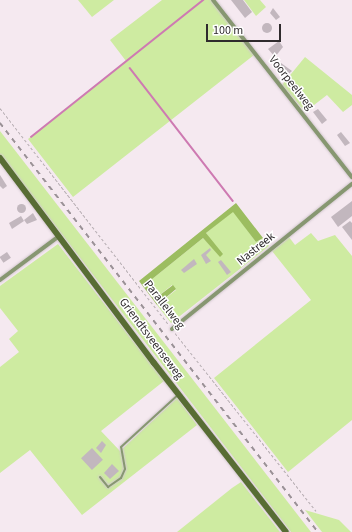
<!DOCTYPE html>
<html>
<head>
<meta charset="utf-8">
<style>
  body { margin:0 }
  #map { position:relative; width:352px; height:532px; overflow:hidden; background:#f5e9f0; font-family:"Source Sans 3",sans-serif }
  div>[style] { position:absolute }
  .green>* { inset:0; background:#ceeba1 }
  .forest>* { inset:0; background:#9cbd60 }
  .stream>* { height:1.5px; margin:-0.75px; padding:0 0.75px; transform-origin:0.75px; border-radius:0.75px; background:#ce7ab2 }
  .building>* { inset:0; background:#c2b7be; transform-origin:0 0 }
  .round { border-radius:50% }
  .path>* { height:1px; margin-top:-0.5px; transform-origin:0; background:repeating-linear-gradient(90deg,#b6adb2 0 3px,transparent 0 5px) }
  .roads { filter:drop-shadow(0 0 1px #d1c7cd) drop-shadow(0 0 1px #d1c7cd) }
  .lane>* { height:2px; margin:-1px; padding:0 1px; transform-origin:1px; border-radius:1px; background:#879771 }
  .street>* { height:4px; margin:-2px; padding:0 2px; transform-origin:2px; border-radius:2px; background:#879771 }
  .secondary>* { height:6px; margin:-3px; padding:0 3px; transform-origin:3px; border-radius:3px; background:#586d34 }
  .rail>* { height:1.5px; margin-top:-0.75px; transform-origin:0; background:repeating-linear-gradient(90deg,#9a9196 0 5px,transparent 0 10px) }
  span { translate:-50% -50%; white-space:nowrap; text-align:center; line-height:1.15; -webkit-text-stroke:3px #fff; paint-order:stroke }
  .street-label { font-size:12px; color:#2f2b2d }
  .scale { position:absolute; left:206px; top:24px; width:75px; height:18px; box-sizing:border-box; border:2px solid #2f2b2d; border-top:0; padding-left:5px; font-size:12px; line-height:14px; white-space:nowrap; color:#2f2b2d; -webkit-text-stroke:3px #fff; paint-order:stroke }
</style>
</head>
<body>
<div id="map">
  <div class="green">
    <div style="clip-path:polygon(78px 0,114px 0,92px 17px)"></div>
    <div style="clip-path:polygon(162px 0,211px 0,254px 55px,73px 197px,28px 139px,126px 61px,110px 40px)"></div>
    <div style="clip-path:polygon(244px 0,260px 0,266px 7px,256px 16px)"></div>
    <div style="clip-path:polygon(305px 57px,352px 95px,352px 105px,343px 112px,327px 95px,305px 112px,282px 85px)"></div>
    <div style="clip-path:polygon(0 131px,311px 532px,291px 532px,0 154px)"></div>
    <div style="clip-path:polygon(233px 211px,256px 242px,263px 238px,269px 246px,171px 323px,157px 305px,176px 290px,172px 285px,156px 298px,146px 284px,203px 238px,221px 257px,206px 233px)"></div>
    <div style="clip-path:polygon(311px 233px,318px 241px,335px 235px,352px 256px,352px 420px,288px 472px,214px 378px,311px 300px,272px 251px,289px 237px,295px 245px)"></div>
    <div style="clip-path:polygon(58px 244px,164px 381px,101px 431px,120px 451px,177px 398px,197px 425px,82px 515px,30px 450px,0 473px,0 367px,19px 352px,9px 339px,18px 331px,0 308px,0 286px)"></div>
    <div style="clip-path:polygon(241px 482px,280px 532px,177px 532px,232px 488px)"></div>
    <div style="clip-path:polygon(305px 510px,339px 520px,351px 532px,322px 532px)"></div>
  </div>
  <div class="forest">
    <div style="clip-path:polygon(236px 203px,263px 238px,256px 242px,233px 212px,206px 233px,223px 254px,220px 257px,203px 238px,146px 284px,156px 298px,173px 285px,176px 289px,157px 305px,139px 281px)"></div>
  </div>
  <div class="stream">
    <div style="left:130px;top:68px;width:168px;rotate:52.2deg"></div>
    <div style="left:31px;top:137px;width:220px;rotate:-38.5deg"></div>
  </div>
  <div class="building">
    <div style="clip-path:polygon(231px 0,243px 0,252px 12px,245px 18px)"></div>
    <div style="clip-path:polygon(273px 8px,280px 17px,276px 20px,270px 13px)"></div>
    <div class="round" style="left:262px;top:23px;width:10px;height:10px"></div>
    <div style="clip-path:polygon(279px 41px,283px 47px,275px 57px,268px 49px)"></div>
    <div style="clip-path:polygon(281px 63px,292px 71px,286px 76px,276px 67px)"></div>
    <div style="clip-path:polygon(318px 109px,327px 120px,322px 124px,313px 112px)"></div>
    <div style="clip-path:polygon(341px 132px,350px 143px,345px 146px,337px 135px)"></div>
    <div style="clip-path:polygon(0 175px,7px 186px,3px 189px,0 186px)"></div>
    <div style="clip-path:polygon(352px 201px,352px 216px,338px 227px,331px 217px)"></div>
    <div class="round" style="left:16.5px;top:203.5px;width:9px;height:9px"></div>
    <div style="clip-path:polygon(33px 213px,37px 220px,27px 224px,24px 220px)"></div>
    <div style="clip-path:polygon(21px 216px,24px 221px,12px 229px,9px 223px)"></div>
    <div style="clip-path:polygon(350px 221px,352px 223px,352px 240px,342px 227px)"></div>
    <div style="clip-path:polygon(210px 248px,211px 250px,206px 255px,211px 261px,206px 264px,201px 255px)"></div>
    <div style="left:7px;top:252px;width:7px;height:9px;rotate:56deg"></div>
    <div style="clip-path:polygon(194px 259px,197px 264px,184px 273px,181px 270px)"></div>
    <div style="clip-path:polygon(221px 260px,231px 272px,227px 275px,218px 262px)"></div>
    <div style="clip-path:polygon(102px 441px,106px 445px,101px 453px,96px 448px)"></div>
    <div style="left:92px;top:448px;width:16px;height:15px;rotate:47deg"></div>
    <div style="clip-path:polygon(112px 464px,119px 471px,110px 479px,104px 473px)"></div>
  </div>
  <div class="path">
    <div style="left:0;top:108px;width:275px;rotate:52.1deg"></div>
    <div style="left:175px;top:333px;width:227px;rotate:51.6deg"></div>
  </div>
  <div class="roads">
    <div class="lane">
      <div style="left:100px;top:477px;width:13px;rotate:51deg"></div>
      <div style="left:108px;top:487px;width:16px;rotate:-35deg"></div>
      <div style="left:121px;top:478px;width:10px;rotate:-66deg"></div>
      <div style="left:125px;top:469px;width:22px;rotate:-100deg"></div>
      <div style="left:121px;top:447px;width:77px;rotate:-42.4deg"></div>
    </div>
    <div class="street">
      <div style="left:213px;top:0;width:225px;rotate:51.9deg"></div>
      <div style="left:0;top:280px;width:74px;rotate:-36.7deg"></div>
      <div style="left:172px;top:329px;width:231px;rotate:-38.9deg"></div>
    </div>
    <div class="secondary">
      <div style="left:0;top:158px;width:256px;rotate:53.1deg"></div>
      <div style="left:154px;top:363px;width:214px;rotate:52deg"></div>
    </div>
  </div>
  <div class="rail">
    <div style="left:0;top:123px;width:518px;rotate:52.13deg"></div>
  </div>
  <div class="street-label">
    <span style="left:291px;top:83px;rotate:52deg">Voorpeelweg</span>
    <span style="left:256px;top:249px;rotate:-39deg">Nastreek</span>
    <span style="left:164px;top:305px;rotate:52deg">Parallelweg</span>
    <span style="left:151px;top:339px;rotate:53deg">Griendtsveenseweg</span>
  </div>
  <div class="scale">100 m</div>
</div>
</body>
</html>
